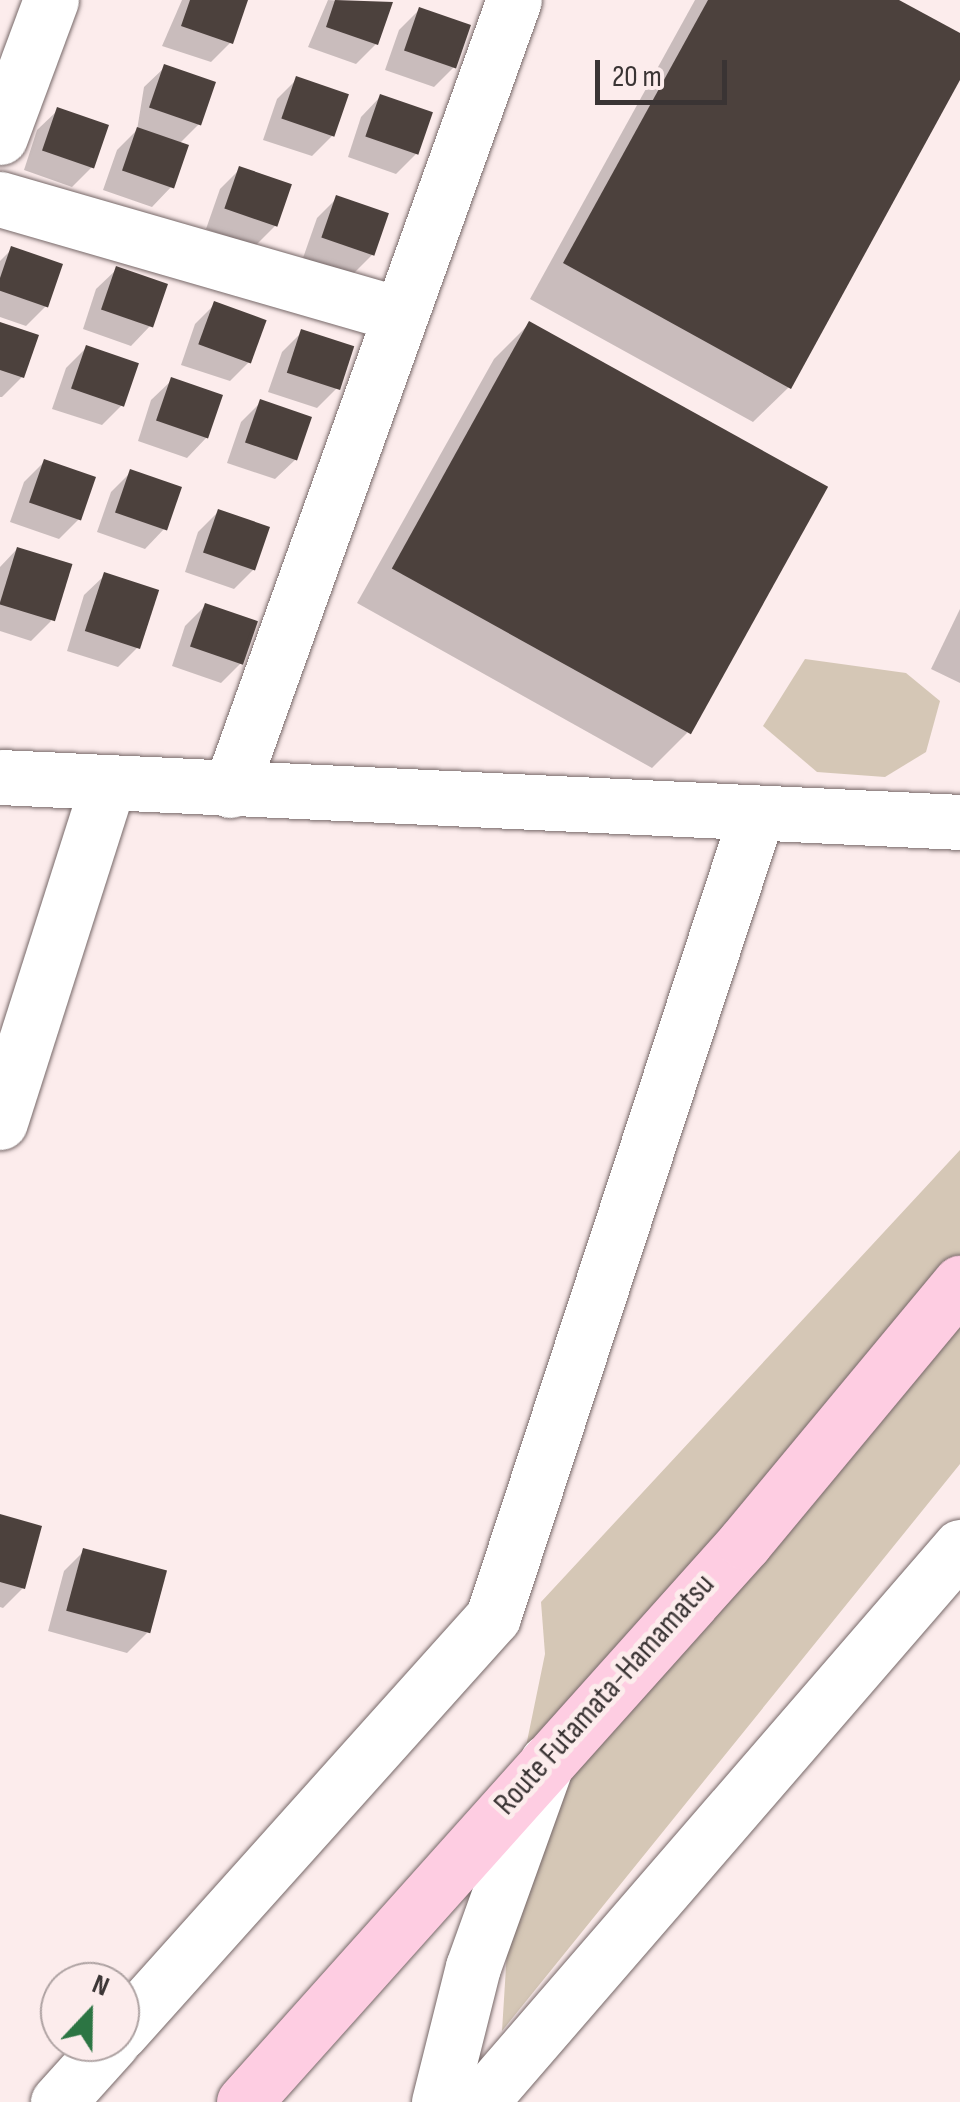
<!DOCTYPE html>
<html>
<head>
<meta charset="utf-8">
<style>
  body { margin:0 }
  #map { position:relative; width:960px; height:2102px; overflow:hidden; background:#fcecec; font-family:"Sofia Sans Condensed",sans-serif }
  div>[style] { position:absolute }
  .green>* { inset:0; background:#d5c7b6 }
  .shadow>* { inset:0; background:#0003 }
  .building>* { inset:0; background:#4c413d; transform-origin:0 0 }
  .roads { filter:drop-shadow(0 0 2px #766868) drop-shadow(0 0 2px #766868) }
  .minor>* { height:55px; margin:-27.5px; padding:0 27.5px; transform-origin:27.5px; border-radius:27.5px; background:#fff }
  .major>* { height:55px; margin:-27.5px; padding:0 27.5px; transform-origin:27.5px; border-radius:27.5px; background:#fecde2 }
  span { translate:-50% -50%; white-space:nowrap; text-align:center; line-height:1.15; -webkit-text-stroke:10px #fcecec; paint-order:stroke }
  .street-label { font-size:32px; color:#3a3434 }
  .north { position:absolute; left:40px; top:1962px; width:100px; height:100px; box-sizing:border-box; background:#fcecec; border:2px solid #aea2a2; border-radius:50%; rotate:22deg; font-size:28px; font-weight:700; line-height:40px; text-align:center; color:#3a3434 }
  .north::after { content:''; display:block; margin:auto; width:35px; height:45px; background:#2c7543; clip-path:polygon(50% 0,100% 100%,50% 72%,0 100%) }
  .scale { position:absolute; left:595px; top:60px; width:132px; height:45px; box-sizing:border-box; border:5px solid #3a3434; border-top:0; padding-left:12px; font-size:30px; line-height:35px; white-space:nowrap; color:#3a3434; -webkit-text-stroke:8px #fcecec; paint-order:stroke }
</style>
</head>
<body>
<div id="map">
  <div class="green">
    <div style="clip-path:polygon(805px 659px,906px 673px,940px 701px,926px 752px,885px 777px,817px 772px,763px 726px)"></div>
    <div style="clip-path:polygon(960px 1150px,960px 1464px,502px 2031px,517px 1790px,545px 1654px,541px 1602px)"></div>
  </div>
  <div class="shadow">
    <div style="clip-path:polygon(182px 0,239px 0,231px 42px,211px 62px,162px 46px)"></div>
    <div style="clip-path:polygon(328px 0,390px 4px,376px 44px,356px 64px,308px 47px)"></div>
    <div style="clip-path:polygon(695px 0,894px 0,960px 36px,960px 75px,789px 387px,753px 422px,530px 299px)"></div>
    <div style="clip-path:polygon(419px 10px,454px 67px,434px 87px,385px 70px,399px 30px)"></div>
    <div style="clip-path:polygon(165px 67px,199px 124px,179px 144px,172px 186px,152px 207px,103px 190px,117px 150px,137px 130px,144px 87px)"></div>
    <div style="clip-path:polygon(297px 79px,332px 136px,312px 156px,263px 140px,277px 99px)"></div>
    <div style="clip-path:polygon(381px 96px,416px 154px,396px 174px,348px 157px,361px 117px)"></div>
    <div style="clip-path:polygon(58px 110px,92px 167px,72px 187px,24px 170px,37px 130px)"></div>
    <div style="clip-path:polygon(240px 169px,275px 226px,255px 246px,206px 229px,220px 189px)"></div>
    <div style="clip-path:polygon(337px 198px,372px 255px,352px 275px,303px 258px,317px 218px)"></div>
    <div style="clip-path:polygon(12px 249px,46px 306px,26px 326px,0 317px,0 261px)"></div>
    <div style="clip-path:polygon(117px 269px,151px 325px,131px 346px,83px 329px,96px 289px)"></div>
    <div style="clip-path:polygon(215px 304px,250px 361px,230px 381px,181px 365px,195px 324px)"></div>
    <div style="clip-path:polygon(529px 324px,687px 733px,652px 768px,357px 603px,494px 359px)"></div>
    <div style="clip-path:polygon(0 325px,22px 377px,2px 397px,0 397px)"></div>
    <div style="clip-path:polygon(302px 332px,337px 388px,317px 408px,268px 392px,282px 352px)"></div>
    <div style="clip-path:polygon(86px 348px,122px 405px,102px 425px,52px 409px,66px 368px)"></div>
    <div style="clip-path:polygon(172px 380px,207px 437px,187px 458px,138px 441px,151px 400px)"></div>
    <div style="clip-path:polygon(261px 402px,296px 459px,275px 479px,227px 463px,241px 422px)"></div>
    <div style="clip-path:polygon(44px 462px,79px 519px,59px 539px,10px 522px,24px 482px)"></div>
    <div style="clip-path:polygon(131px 472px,165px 528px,145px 549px,97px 532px,111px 492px)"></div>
    <div style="clip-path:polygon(218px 512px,254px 569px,234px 589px,185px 572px,198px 532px)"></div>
    <div style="clip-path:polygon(17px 549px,51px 621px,31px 641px,0 631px,0 567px)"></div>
    <div style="clip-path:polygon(105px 575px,138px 647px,118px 667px,67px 651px,84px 595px)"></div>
    <div style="clip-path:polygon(205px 606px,241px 663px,221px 683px,172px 666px,185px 626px)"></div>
    <div style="clip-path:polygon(960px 609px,960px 683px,931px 669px)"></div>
    <div style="clip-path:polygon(0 1517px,23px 1588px,3px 1608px,0 1607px)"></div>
    <div style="clip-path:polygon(84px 1551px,147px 1633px,127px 1653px,48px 1631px,64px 1571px)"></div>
  </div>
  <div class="building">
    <div style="clip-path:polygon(190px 0,248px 0,233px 44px,181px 26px)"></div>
    <div style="clip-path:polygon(335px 0,393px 2px,378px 45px,326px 27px)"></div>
    <div style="clip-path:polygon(708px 0,899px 0,960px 33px,960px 80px,791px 389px,563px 263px)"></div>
    <div style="left:419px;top:7px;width:55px;height:46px;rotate:19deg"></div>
    <div style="left:164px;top:64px;width:55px;height:46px;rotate:19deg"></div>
    <div style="left:296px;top:76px;width:56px;height:45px;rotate:19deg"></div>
    <div style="left:380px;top:94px;width:56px;height:45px;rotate:19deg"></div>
    <div style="left:57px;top:107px;width:55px;height:46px;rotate:19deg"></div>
    <div style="left:137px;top:127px;width:55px;height:46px;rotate:19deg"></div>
    <div style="left:239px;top:166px;width:56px;height:45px;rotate:19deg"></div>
    <div style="left:336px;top:195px;width:56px;height:45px;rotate:19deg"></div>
    <div style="left:11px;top:246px;width:55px;height:46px;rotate:19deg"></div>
    <div style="left:116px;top:266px;width:55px;height:46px;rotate:19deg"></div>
    <div style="left:214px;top:301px;width:56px;height:46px;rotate:20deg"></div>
    <div style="left:529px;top:321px;width:342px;height:283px;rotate:29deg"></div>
    <div style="clip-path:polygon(0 322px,39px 335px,24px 378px,0 370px)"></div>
    <div style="left:301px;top:329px;width:56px;height:46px;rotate:18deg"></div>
    <div style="left:86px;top:345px;width:56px;height:46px;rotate:19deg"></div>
    <div style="left:171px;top:377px;width:55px;height:46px;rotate:19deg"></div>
    <div style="left:260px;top:399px;width:55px;height:46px;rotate:19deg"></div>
    <div style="left:44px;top:459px;width:55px;height:46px;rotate:19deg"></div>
    <div style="left:130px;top:469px;width:55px;height:46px;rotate:19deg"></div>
    <div style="left:218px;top:509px;width:55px;height:46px;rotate:19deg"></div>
    <div style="left:17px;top:547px;width:58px;height:60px;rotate:17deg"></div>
    <div style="left:104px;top:572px;width:58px;height:62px;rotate:18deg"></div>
    <div style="left:205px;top:603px;width:56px;height:46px;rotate:19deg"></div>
    <div style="clip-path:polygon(0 1514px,42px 1526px,25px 1589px,0 1582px)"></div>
    <div style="left:83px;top:1548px;width:87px;height:65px;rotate:15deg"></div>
  </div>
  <div class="roads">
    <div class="minor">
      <div style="left:0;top:137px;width:146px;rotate:-69.6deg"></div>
      <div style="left:0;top:199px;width:415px;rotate:16.1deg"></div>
      <div style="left:0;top:777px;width:961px;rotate:2.68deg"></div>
      <div style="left:230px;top:790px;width:839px;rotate:-70.23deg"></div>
      <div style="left:0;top:1122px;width:356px;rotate:-72.3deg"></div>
      <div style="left:120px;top:2033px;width:559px;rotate:-48.12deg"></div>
      <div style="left:493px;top:1617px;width:846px;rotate:-71.82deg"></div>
      <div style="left:58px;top:2102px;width:81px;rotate:-48deg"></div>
      <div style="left:439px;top:2102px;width:139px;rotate:-75.9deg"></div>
      <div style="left:473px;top:1967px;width:218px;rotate:-70.2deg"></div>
      <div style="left:480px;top:2102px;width:734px;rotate:-49.14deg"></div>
    </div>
    <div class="major">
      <div style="left:244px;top:2102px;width:751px;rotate:-48.18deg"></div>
      <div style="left:745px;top:1542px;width:337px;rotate:-50.3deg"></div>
    </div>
  </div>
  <div class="street-label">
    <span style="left:605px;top:1695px;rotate:-48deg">Route Futamata-Hamamatsu</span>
  </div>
  <div class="north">N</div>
  <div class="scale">20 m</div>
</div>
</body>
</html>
